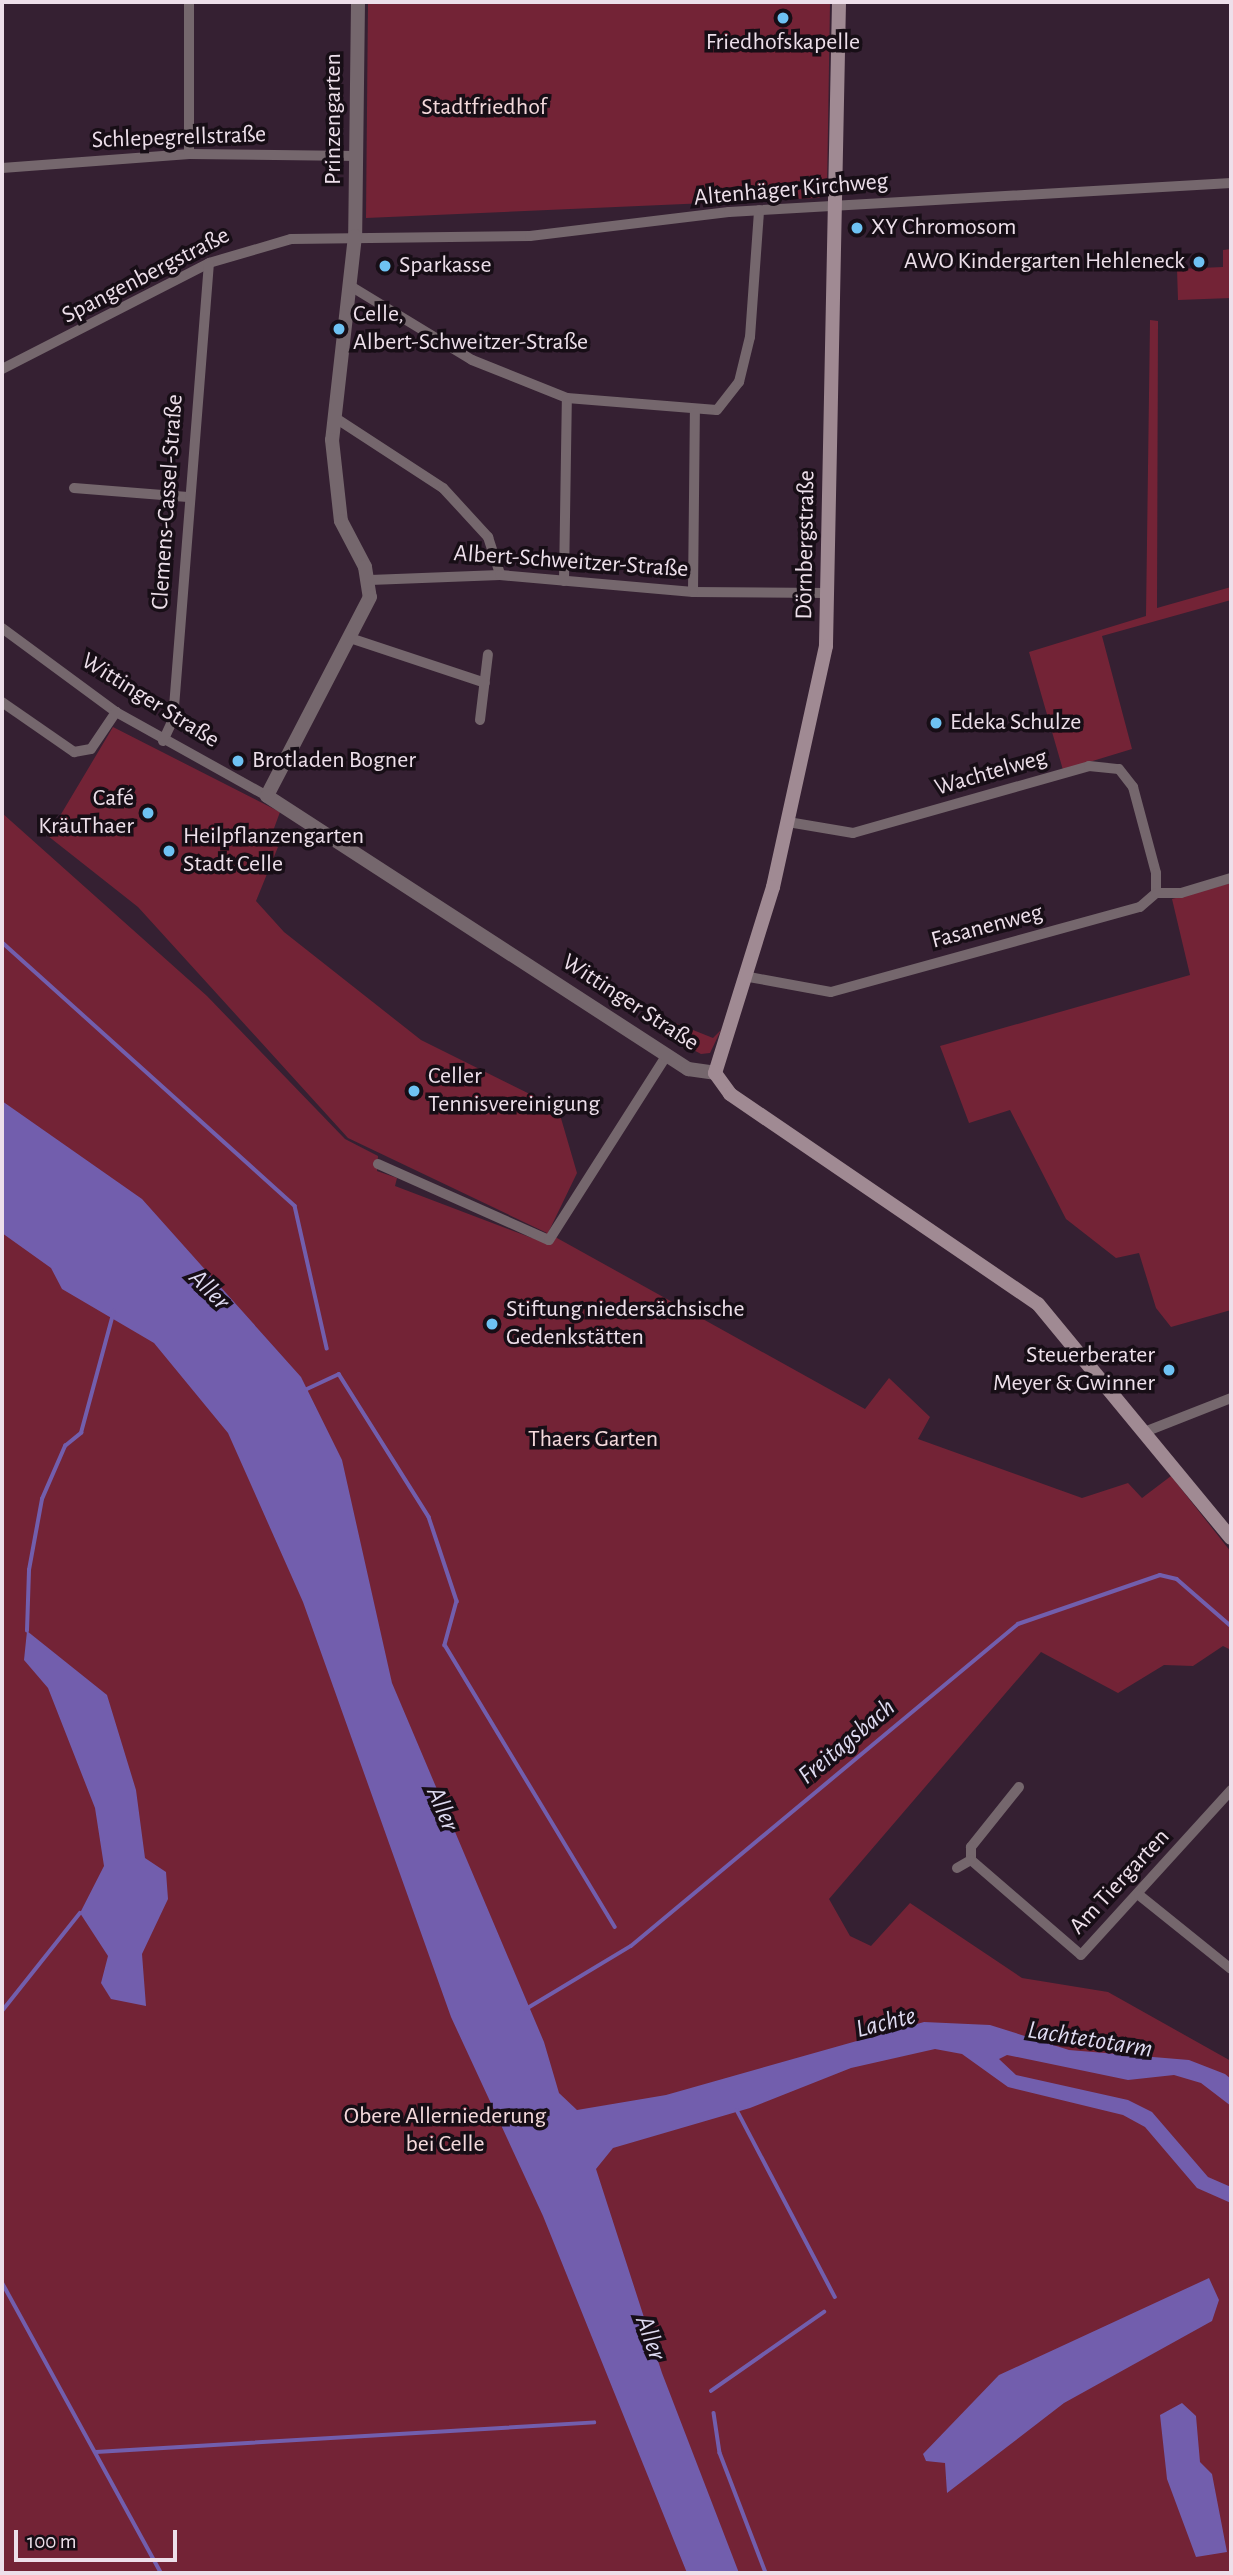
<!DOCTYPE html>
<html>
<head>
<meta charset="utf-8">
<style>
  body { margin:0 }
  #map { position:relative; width:1233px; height:2575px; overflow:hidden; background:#352032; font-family:"Alegreya Sans",sans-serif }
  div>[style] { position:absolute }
  .green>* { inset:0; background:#732336 }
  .water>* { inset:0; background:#725ead }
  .stream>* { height:3.5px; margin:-1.75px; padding:0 1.75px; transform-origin:1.75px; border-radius:1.75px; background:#725ead }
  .minor>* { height:10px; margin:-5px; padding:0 5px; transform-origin:5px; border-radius:5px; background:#75676d }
  .tertiary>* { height:14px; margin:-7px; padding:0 7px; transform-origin:7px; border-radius:7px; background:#75676d }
  .secondary>* { height:14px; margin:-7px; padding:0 7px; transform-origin:7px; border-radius:7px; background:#a08a93 }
  .dots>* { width:19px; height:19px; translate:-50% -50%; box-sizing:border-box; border:4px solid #170e16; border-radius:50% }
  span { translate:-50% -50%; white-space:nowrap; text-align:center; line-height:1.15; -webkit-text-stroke:7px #170e16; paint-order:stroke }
  .poi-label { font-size:24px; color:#eddfea }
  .left { translate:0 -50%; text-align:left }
  .right { translate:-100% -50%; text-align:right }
  .park-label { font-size:24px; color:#f4d9dc }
  .street-label { font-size:24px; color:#eddfea }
  .water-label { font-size:26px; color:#dfdbf1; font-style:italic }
  .frame { position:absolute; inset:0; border:4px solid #eddfea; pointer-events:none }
  .scale { position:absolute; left:14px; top:2530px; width:163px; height:32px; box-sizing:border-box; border:4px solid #eddfea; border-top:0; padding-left:9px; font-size:21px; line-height:24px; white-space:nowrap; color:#eddfea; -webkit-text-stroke:5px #170e16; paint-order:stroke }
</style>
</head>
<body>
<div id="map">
  <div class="green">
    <div style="clip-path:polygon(368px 2px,830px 2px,827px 190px,819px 198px,366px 218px)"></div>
    <div style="clip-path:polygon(1231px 249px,1231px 298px,1178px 300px,1177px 269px,1223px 267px,1223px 250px)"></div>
    <div style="clip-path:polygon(1150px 320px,1158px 321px,1157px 608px,1231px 587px,1231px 600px,1102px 636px,1132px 749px,1063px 770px,1029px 652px,1146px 616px)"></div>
    <div style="clip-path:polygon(113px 727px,280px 812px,269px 842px,278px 847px,256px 901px,284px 932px,421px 1040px,558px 1108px,577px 1173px,548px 1233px,865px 1409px,889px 1378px,930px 1417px,918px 1439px,1082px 1498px,1128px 1483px,1142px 1498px,1171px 1476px,1231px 1552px,1231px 1650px,1223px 1646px,1193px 1666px,1164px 1665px,1118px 1693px,1041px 1652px,829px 1899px,850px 1936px,871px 1946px,910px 1903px,1022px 1978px,1108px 1992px,1231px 2061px,1231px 2573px,2px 2573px,2px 813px,207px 996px,345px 1139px,378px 1156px,377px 1171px,397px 1178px,395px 1186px,532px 1238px,547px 1233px,348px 1138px,138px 907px,48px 836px)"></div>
    <div style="clip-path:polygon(1231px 883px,1231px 1310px,1171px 1327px,1156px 1308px,1139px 1253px,1116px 1258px,1066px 1219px,1010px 1110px,969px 1123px,940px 1046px,1190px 975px,1172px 899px)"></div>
    <div style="clip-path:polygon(663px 1018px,713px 1038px,721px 1030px,710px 1053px,701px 1054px,652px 1028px)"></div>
  </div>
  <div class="water">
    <div style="clip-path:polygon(2px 1101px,142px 1199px,301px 1377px,342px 1460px,392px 1683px,544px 2042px,559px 2093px,577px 2110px,666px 2095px,924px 2022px,990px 2025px,1069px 2050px,1189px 2060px,1225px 2074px,1231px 2079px,1231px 2106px,1201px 2083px,1174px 2075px,1128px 2080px,1007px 2055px,999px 2059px,1016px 2075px,1128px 2100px,1152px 2112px,1208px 2177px,1231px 2187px,1231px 2203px,1197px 2188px,1145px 2127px,1123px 2115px,1008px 2087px,962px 2054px,935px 2049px,851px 2068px,750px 2108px,613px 2148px,596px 2169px,662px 2373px,739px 2573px,687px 2573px,543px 2216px,451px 2017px,303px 1602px,228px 1433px,154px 1343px,62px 1289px,51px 1268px,2px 1233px)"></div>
    <div style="clip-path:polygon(27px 1631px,107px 1695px,136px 1790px,145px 1858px,166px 1872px,168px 1899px,142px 1954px,146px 2006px,111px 1999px,101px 1983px,108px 1956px,80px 1913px,104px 1866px,95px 1808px,48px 1688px,24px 1660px)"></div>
    <div style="clip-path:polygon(1209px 2278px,1219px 2300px,1212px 2321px,1064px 2403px,947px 2493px,945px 2463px,926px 2461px,923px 2454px,999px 2375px)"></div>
    <div style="clip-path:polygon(1182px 2403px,1196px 2416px,1200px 2462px,1212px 2474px,1227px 2552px,1196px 2557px,1167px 2479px,1160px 2415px)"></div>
  </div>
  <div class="stream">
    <div style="left:2px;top:942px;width:394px;rotate:42deg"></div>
    <div style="left:295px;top:1206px;width:146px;rotate:77.3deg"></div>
    <div style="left:307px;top:1389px;width:35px;rotate:-25deg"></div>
    <div style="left:339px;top:1374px;width:169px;rotate:57.8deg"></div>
    <div style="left:429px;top:1517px;width:89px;rotate:71.6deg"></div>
    <div style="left:457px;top:1601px;width:46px;rotate:105.3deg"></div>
    <div style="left:445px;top:1645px;width:329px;rotate:58.9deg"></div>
    <div style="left:27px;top:1631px;width:61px;rotate:-88.1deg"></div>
    <div style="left:29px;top:1570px;width:72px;rotate:-79.6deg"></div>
    <div style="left:42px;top:1499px;width:58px;rotate:-66.5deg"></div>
    <div style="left:65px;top:1446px;width:21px;rotate:-39deg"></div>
    <div style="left:81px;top:1433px;width:126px;rotate:-74.9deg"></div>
    <div style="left:526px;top:2009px;width:122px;rotate:-31deg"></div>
    <div style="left:631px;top:1946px;width:503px;rotate:-39.76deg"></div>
    <div style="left:1018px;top:1624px;width:150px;rotate:-19deg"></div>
    <div style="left:1160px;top:1575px;width:17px;rotate:13deg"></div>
    <div style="left:1177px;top:1579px;width:72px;rotate:41deg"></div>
    <div style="left:2px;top:2011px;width:125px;rotate:-51.5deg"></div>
    <div style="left:737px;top:2110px;width:211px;rotate:62.3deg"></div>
    <div style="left:2px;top:2282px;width:332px;rotate:61.3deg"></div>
    <div style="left:711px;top:2391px;width:138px;rotate:-35deg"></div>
    <div style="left:714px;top:2413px;width:40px;rotate:81.5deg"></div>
    <div style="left:720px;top:2453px;width:129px;rotate:69deg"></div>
    <div style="left:96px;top:2452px;width:499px;rotate:-3.4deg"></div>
  </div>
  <div class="minor">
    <div style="left:189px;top:2px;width:152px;rotate:90deg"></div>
    <div style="left:2px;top:168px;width:188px;rotate:-4.3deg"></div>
    <div style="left:189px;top:154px;width:169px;rotate:0.7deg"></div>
    <div style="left:352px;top:287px;width:140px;rotate:31.3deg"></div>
    <div style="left:472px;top:360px;width:102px;rotate:21.8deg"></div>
    <div style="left:567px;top:398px;width:150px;rotate:4.6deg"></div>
    <div style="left:717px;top:410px;width:36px;rotate:-52deg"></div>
    <div style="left:739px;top:382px;width:46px;rotate:-76.3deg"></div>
    <div style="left:750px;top:337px;width:127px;rotate:-85.9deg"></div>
    <div style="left:2px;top:369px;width:233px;rotate:-27.1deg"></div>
    <div style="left:209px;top:263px;width:85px;rotate:-16.3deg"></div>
    <div style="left:291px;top:239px;width:239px;rotate:-0.7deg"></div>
    <div style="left:530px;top:236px;width:200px;rotate:-6.9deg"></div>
    <div style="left:729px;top:212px;width:503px;rotate:-3.31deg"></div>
    <div style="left:334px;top:417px;width:130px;rotate:33.1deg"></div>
    <div style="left:443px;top:488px;width:67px;rotate:47.4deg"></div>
    <div style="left:488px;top:537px;width:40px;rotate:72deg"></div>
    <div style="left:74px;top:488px;width:114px;rotate:4.5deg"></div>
    <div style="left:370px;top:580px;width:130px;rotate:-2.2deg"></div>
    <div style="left:500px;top:575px;width:194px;rotate:5deg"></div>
    <div style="left:693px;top:592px;width:135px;rotate:0.4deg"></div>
    <div style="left:564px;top:581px;width:183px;rotate:-89.1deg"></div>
    <div style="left:693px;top:592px;width:179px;rotate:-89.4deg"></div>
    <div style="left:2px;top:628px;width:142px;rotate:36.4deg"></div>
    <div style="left:116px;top:712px;width:173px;rotate:29.1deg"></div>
    <div style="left:350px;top:638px;width:142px;rotate:18.4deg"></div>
    <div style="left:2px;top:702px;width:88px;rotate:34.8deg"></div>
    <div style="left:74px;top:752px;width:17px;rotate:-10deg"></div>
    <div style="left:91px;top:749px;width:45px;rotate:-56deg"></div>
    <div style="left:480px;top:720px;width:66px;rotate:-83.1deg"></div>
    <div style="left:163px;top:741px;width:23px;rotate:-65deg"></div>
    <div style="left:173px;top:720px;width:458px;rotate:-85.5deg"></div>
    <div style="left:788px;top:822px;width:66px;rotate:9.6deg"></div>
    <div style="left:853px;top:833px;width:245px;rotate:-15.8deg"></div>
    <div style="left:1089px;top:766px;width:30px;rotate:6deg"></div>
    <div style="left:1119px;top:769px;width:23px;rotate:52deg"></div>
    <div style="left:1133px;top:787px;width:89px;rotate:75deg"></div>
    <div style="left:1156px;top:873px;width:20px;rotate:90deg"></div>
    <div style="left:749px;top:977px;width:83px;rotate:10.4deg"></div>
    <div style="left:831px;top:992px;width:320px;rotate:-15.4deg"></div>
    <div style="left:1140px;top:907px;width:21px;rotate:-41deg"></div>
    <div style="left:1156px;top:893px;width:25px"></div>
    <div style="left:1181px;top:893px;width:52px;rotate:-16.7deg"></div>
    <div style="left:378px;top:1164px;width:187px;rotate:24deg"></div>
    <div style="left:549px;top:1240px;width:219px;rotate:-57.5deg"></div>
    <div style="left:1147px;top:1431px;width:90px;rotate:-21.4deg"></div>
    <div style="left:1019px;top:1787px;width:77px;rotate:128.7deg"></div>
    <div style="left:971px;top:1847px;width:13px;rotate:90deg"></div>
    <div style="left:971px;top:1860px;width:145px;rotate:40.8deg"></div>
    <div style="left:1081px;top:1955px;width:223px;rotate:-47.7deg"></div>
    <div style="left:957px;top:1868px;width:16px;rotate:-30deg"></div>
    <div style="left:1139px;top:1895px;width:118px;rotate:38.8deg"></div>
  </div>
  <div class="tertiary">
    <div style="left:358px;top:2px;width:234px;rotate:90.7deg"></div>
    <div style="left:355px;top:236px;width:205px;rotate:96.4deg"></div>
    <div style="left:332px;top:440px;width:81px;rotate:83.7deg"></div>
    <div style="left:341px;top:521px;width:52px;rotate:62.4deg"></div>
    <div style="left:365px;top:567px;width:30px;rotate:81deg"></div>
    <div style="left:370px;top:597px;width:224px;rotate:117.4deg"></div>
    <div style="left:267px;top:796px;width:502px;rotate:32.96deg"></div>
    <div style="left:688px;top:1069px;width:27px;rotate:8deg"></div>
  </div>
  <div class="secondary">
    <div style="left:839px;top:2px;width:644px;rotate:91.16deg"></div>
    <div style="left:826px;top:646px;width:247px;rotate:102.4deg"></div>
    <div style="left:773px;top:887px;width:195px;rotate:107.3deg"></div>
    <div style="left:715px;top:1073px;width:26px;rotate:54deg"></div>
    <div style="left:730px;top:1094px;width:373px;rotate:34.3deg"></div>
    <div style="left:1038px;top:1304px;width:303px;rotate:50.5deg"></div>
  </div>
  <div class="dots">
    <div style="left:783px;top:18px;background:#6ec2f3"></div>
    <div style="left:857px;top:228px;background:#6ec2f3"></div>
    <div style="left:1199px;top:262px;background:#6ec2f3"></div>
    <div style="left:385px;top:266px;background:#6ec2f3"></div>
    <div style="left:339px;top:329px;background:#6ec2f3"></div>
    <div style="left:936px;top:723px;background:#6ec2f3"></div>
    <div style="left:238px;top:761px;background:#6ec2f3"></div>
    <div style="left:148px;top:813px;background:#6ec2f3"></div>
    <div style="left:169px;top:851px;background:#6ec2f3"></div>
    <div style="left:414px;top:1091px;background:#6ec2f3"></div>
    <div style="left:492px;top:1324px;background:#6ec2f3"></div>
    <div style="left:1169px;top:1370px;background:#6ec2f3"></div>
  </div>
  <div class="poi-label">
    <span style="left:783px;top:43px">Friedhofskapelle</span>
    <span class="left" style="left:871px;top:228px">XY Chromosom</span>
    <span class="right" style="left:1185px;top:262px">AWO Kindergarten Hehleneck</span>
    <span class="left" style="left:399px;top:266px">Sparkasse</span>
    <span class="left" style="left:353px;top:329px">Celle,<br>Albert-Schweitzer-Straße</span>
    <span class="left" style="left:950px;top:723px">Edeka Schulze</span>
    <span class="left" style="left:252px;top:761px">Brotladen Bogner</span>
    <span class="right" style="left:134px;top:813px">Café<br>KräuThaer</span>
    <span class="left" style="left:183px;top:851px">Heilpflanzengarten<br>Stadt Celle</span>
    <span class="left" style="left:428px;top:1091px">Celler<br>Tennisvereinigung</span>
    <span class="left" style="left:506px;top:1324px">Stiftung niedersächsische<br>Gedenkstätten</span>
    <span class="right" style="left:1155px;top:1370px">Steuerberater<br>Meyer &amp; Gwinner</span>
  </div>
  <div class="park-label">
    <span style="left:484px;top:108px">Stadtfriedhof</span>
    <span style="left:593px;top:1440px">Thaers Garten</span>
    <span style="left:445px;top:2131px">Obere Allerniederung<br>bei Celle</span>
  </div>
  <div class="street-label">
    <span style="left:334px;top:119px;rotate:-90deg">Prinzengarten</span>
    <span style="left:179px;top:138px;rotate:-2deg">Schlepegrellstraße</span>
    <span style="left:791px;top:190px;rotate:-5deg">Altenhäger Kirchweg</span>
    <span style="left:146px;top:276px;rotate:-27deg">Spangenbergstraße</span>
    <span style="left:168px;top:502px;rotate:-86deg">Clemens-Cassel-Straße</span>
    <span style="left:806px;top:545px;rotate:-89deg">Dörnbergstraße</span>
    <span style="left:571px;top:562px;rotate:4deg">Albert-Schweitzer-Straße</span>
    <span style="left:150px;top:701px;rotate:32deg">Wittinger Straße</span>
    <span style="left:991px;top:773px;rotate:-16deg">Wachtelweg</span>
    <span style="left:987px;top:927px;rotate:-15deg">Fasanenweg</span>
    <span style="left:630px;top:1003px;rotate:33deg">Wittinger Straße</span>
    <span style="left:1120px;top:1882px;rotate:-47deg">Am Tiergarten</span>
  </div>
  <div class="water-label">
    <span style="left:209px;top:1290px;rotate:45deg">Aller</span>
    <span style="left:847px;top:1742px;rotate:-40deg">Freitagsbach</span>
    <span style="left:442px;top:1809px;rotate:67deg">Aller</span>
    <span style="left:886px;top:2023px;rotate:-14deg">Lachte</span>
    <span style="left:1090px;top:2040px;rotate:9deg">Lachtetotarm</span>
    <span style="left:650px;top:2338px;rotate:70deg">Aller</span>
  </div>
  <div class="frame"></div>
  <div class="scale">100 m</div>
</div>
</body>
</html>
